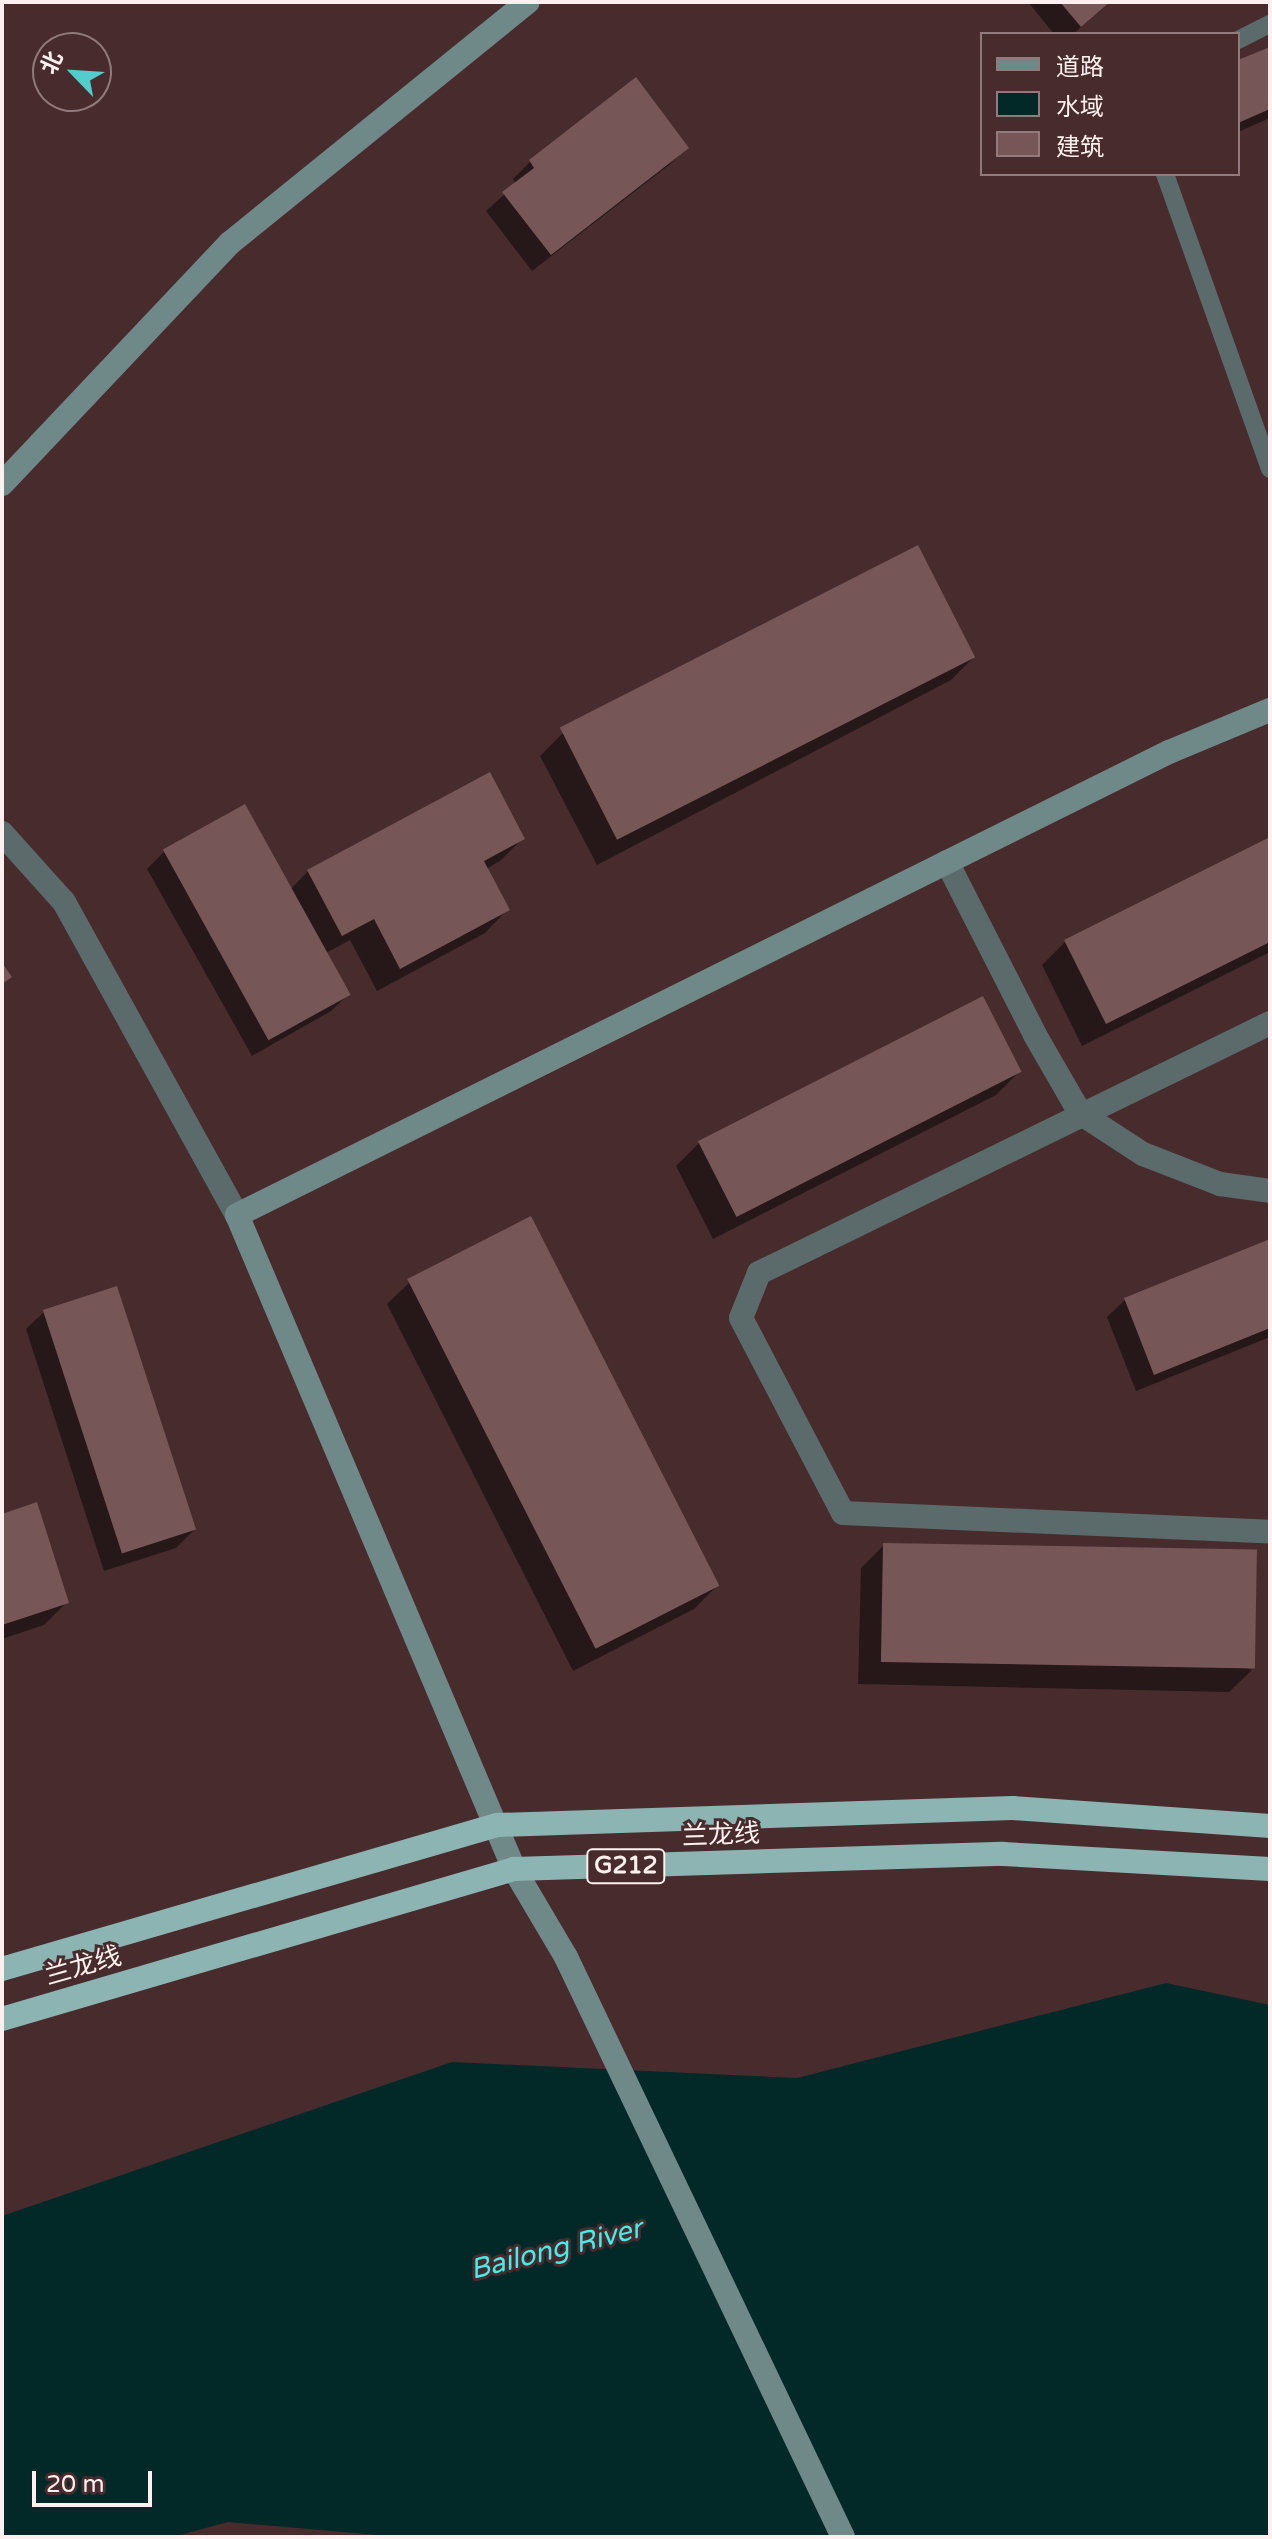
<!DOCTYPE html>
<html>
<head>
<meta charset="utf-8">
<style>
  body { margin:0 }
  #map { position:relative; width:1272px; height:2539px; overflow:hidden; background:#482c2d; font-family:"Varela Round","Noto Sans SC",sans-serif }
  div>[style] { position:absolute }
  .water>* { inset:0; background:#022928 }
  .shadow>* { inset:0; background:#0007 }
  .building>* { inset:0; background:#765657; transform-origin:0 0 }
  .lane>* { height:18px; margin:-9px; padding:0 9px; transform-origin:9px; border-radius:9px; background:#5b6a6a }
  .street>* { height:24px; margin:-12px; padding:0 12px; transform-origin:12px; border-radius:12px; background:#5b6a6a }
  .secondary>* { height:24px; margin:-12px; padding:0 12px; transform-origin:12px; border-radius:12px; background:#6f8888 }
  .highway>* { height:24px; margin:-12px; padding:0 12px; transform-origin:12px; border-radius:12px; background:#8cb4b3 }
  span { translate:-50% -50%; white-space:nowrap; text-align:center; line-height:1.15; -webkit-text-stroke:6px #482c2d; paint-order:stroke }
  .shield-label span { padding:2px 6px; background:#482c2d; border:2px solid; border-radius:6px; -webkit-text-stroke-width:0 }
  .shield-label { font-size:24px; color:#ffefef; font-weight:700 }
  .street-label { font-size:26px; color:#ffefef }
  .water-label { font-size:28px; color:#44edec; font-style:italic }
  .frame { position:absolute; inset:0; border:4px solid #ffefef; pointer-events:none }
  .legend { position:absolute; left:980px; top:32px; width:260px; height:144px; box-sizing:border-box; background:#482c2d; border:2px solid #917a7b; margin:0; padding:10px 14px; list-style:none; font-size:24px; color:#ffefef }
  .legend li { display:flex; align-items:center; gap:16px; height:40px }
  .legend b { width:40px; border:2px solid #917a7b }
  .north { position:absolute; left:32px; top:32px; width:80px; height:80px; box-sizing:border-box; background:#482c2d; border:2px solid #917a7b; border-radius:50%; rotate:295deg; font-size:22px; font-weight:700; line-height:32px; text-align:center; color:#ffefef }
  .north::after { content:''; display:block; margin:auto; width:28px; height:36px; background:#52cdcc; clip-path:polygon(50% 0,100% 100%,50% 72%,0 100%) }
  .scale { position:absolute; left:32px; top:2471px; width:120px; height:36px; box-sizing:border-box; border:4px solid #ffefef; border-top:0; padding-left:10px; font-size:24px; line-height:28px; white-space:nowrap; color:#ffefef; -webkit-text-stroke:6px #482c2d; paint-order:stroke }
</style>
</head>
<body>
<div id="map">
  <div class="water">
    <div style="clip-path:polygon(1166px 1983px,1270px 2005px,1270px 2537px,401px 2537px,228px 2522px,173px 2537px,2px 2537px,2px 2216px,452px 2062px,797px 2078px)"></div>
  </div>
  <div class="shadow">
    <div style="clip-path:polygon(1028px 2px,1110px 2px,1073px 34px,1054px 34px)"></div>
    <div style="clip-path:polygon(1270px 49px,1270px 118px,1238px 132px,1238px 62px)"></div>
    <div style="clip-path:polygon(687px 148px,669px 165px,532px 271px,486px 211px,516px 184px,513px 179px,530px 162px)"></div>
    <div style="clip-path:polygon(917px 548px,974px 657px,951px 680px,597px 865px,540px 756px,563px 733px)"></div>
    <div style="clip-path:polygon(522px 839px,500px 861px,486px 869px,507px 910px,485px 933px,377px 991px,350px 940px,326px 953px,349px 994px,331px 1011px,252px 1056px,147px 869px,165px 851px,291px 889px,308px 871px)"></div>
    <div style="clip-path:polygon(1270px 839px,1270px 952px,1082px 1046px,1042px 965px,1065px 942px)"></div>
    <div style="clip-path:polygon(982px 999px,1019px 1072px,996px 1095px,713px 1239px,676px 1166px,699px 1143px)"></div>
    <div style="clip-path:polygon(1270px 1241px,1270px 1337px,1136px 1391px,1107px 1317px,1125px 1300px)"></div>
    <div style="clip-path:polygon(410px 1282px,717px 1586px,694px 1609px,573px 1671px,387px 1304px)"></div>
    <div style="clip-path:polygon(44px 1312px,194px 1530px,176px 1548px,104px 1571px,26px 1329px)"></div>
    <div style="clip-path:polygon(2px 1516px,67px 1602px,44px 1625px,2px 1639px)"></div>
    <div style="clip-path:polygon(884px 1545px,1252px 1670px,1229px 1692px,858px 1684px,861px 1568px)"></div>
  </div>
  <div class="building">
    <div style="clip-path:polygon(1060px 2px,1110px 2px,1081px 27px)"></div>
    <div style="clip-path:polygon(1270px 47px,1270px 109px,1238px 123px,1238px 60px)"></div>
    <div style="clip-path:polygon(636px 77px,689px 148px,551px 255px,502px 192px,534px 168px,529px 160px)"></div>
    <div style="left:918px;top:545px;width:126px;height:402px;rotate:63deg"></div>
    <div style="clip-path:polygon(490px 772px,525px 839px,484px 861px,510px 910px,400px 969px,374px 919px,342px 936px,307px 870px)"></div>
    <div style="left:245px;top:804px;width:218px;height:94px;rotate:61deg"></div>
    <div style="clip-path:polygon(1270px 837px,1270px 942px,1106px 1024px,1064px 940px)"></div>
    <div style="clip-path:polygon(2px 963px,12px 977px,2px 984px)"></div>
    <div style="left:983px;top:996px;width:85px;height:320px;rotate:63deg"></div>
    <div style="left:531px;top:1216px;width:415px;height:139px;rotate:63deg"></div>
    <div style="clip-path:polygon(1270px 1239px,1270px 1328px,1154px 1375px,1124px 1298px)"></div>
    <div style="left:117px;top:1286px;width:256px;height:78px;rotate:72deg"></div>
    <div style="clip-path:polygon(37px 1502px,69px 1603px,2px 1625px,2px 1514px)"></div>
    <div style="left:883px;top:1543px;width:374px;height:119px;rotate:1deg"></div>
  </div>
  <div class="lane">
    <div style="left:1238px;top:40px;width:36px;rotate:-27deg"></div>
    <div style="left:1165px;top:174px;width:313px;rotate:70.4deg"></div>
  </div>
  <div class="street">
    <div style="left:2px;top:833px;width:93px;rotate:48.1deg"></div>
    <div style="left:64px;top:902px;width:358px;rotate:61.1deg"></div>
    <div style="left:947px;top:862px;width:194px;rotate:63deg"></div>
    <div style="left:1035px;top:1035px;width:90px;rotate:60deg"></div>
    <div style="left:1080px;top:1113px;width:75px;rotate:33.1deg"></div>
    <div style="left:1143px;top:1154px;width:83px;rotate:21.3deg"></div>
    <div style="left:1220px;top:1184px;width:50px;rotate:8deg"></div>
    <div style="left:1270px;top:1023px;width:569px;rotate:153.93deg"></div>
    <div style="left:759px;top:1273px;width:48px;rotate:111.8deg"></div>
    <div style="left:741px;top:1318px;width:220px;rotate:62.4deg"></div>
    <div style="left:843px;top:1513px;width:427px;rotate:2.5deg"></div>
  </div>
  <div class="secondary">
    <div style="left:2px;top:484px;width:332px;rotate:-46.6deg"></div>
    <div style="left:230px;top:243px;width:383px;rotate:-39deg"></div>
    <div style="left:843px;top:2537px;width:643px;rotate:-115.53deg"></div>
    <div style="left:566px;top:1957px;width:102px;rotate:-120.6deg"></div>
    <div style="left:514px;top:1869px;width:710px;rotate:-112.95deg"></div>
    <div style="left:237px;top:1215px;width:1041px;rotate:-26.42deg"></div>
    <div style="left:1169px;top:752px;width:109px;rotate:-22.6deg"></div>
  </div>
  <div class="highway">
    <div style="left:2px;top:1969px;width:516px;rotate:-16.22deg"></div>
    <div style="left:497px;top:1825px;width:516px;rotate:-1.89deg"></div>
    <div style="left:1013px;top:1808px;width:258px;rotate:4deg"></div>
    <div style="left:2px;top:2019px;width:534px;rotate:-16.33deg"></div>
    <div style="left:514px;top:1869px;width:489px;rotate:-1.8deg"></div>
    <div style="left:1003px;top:1854px;width:267px;rotate:3.2deg"></div>
  </div>
  <div class="shield-label">
    <span style="left:626px;top:1866px">G212</span>
  </div>
  <div class="street-label">
    <span style="left:721px;top:1835px;rotate:-2deg">兰龙线</span>
    <span style="left:83px;top:1966px;rotate:-16deg">兰龙线</span>
  </div>
  <div class="water-label">
    <span style="left:556px;top:2249px;rotate:-14deg">Bailong River</span>
  </div>
  <div class="frame"></div>
  <ul class="legend">
  <li><b style="height:10px;background:#6f8888"></b>道路</li>
  <li><b style="height:22px;background:#022928"></b>水域</li>
  <li><b style="height:22px;background:#765657"></b>建筑</li>
  </ul>
  <div class="north">北</div>
  <div class="scale">20 m</div>
</div>
</body>
</html>
